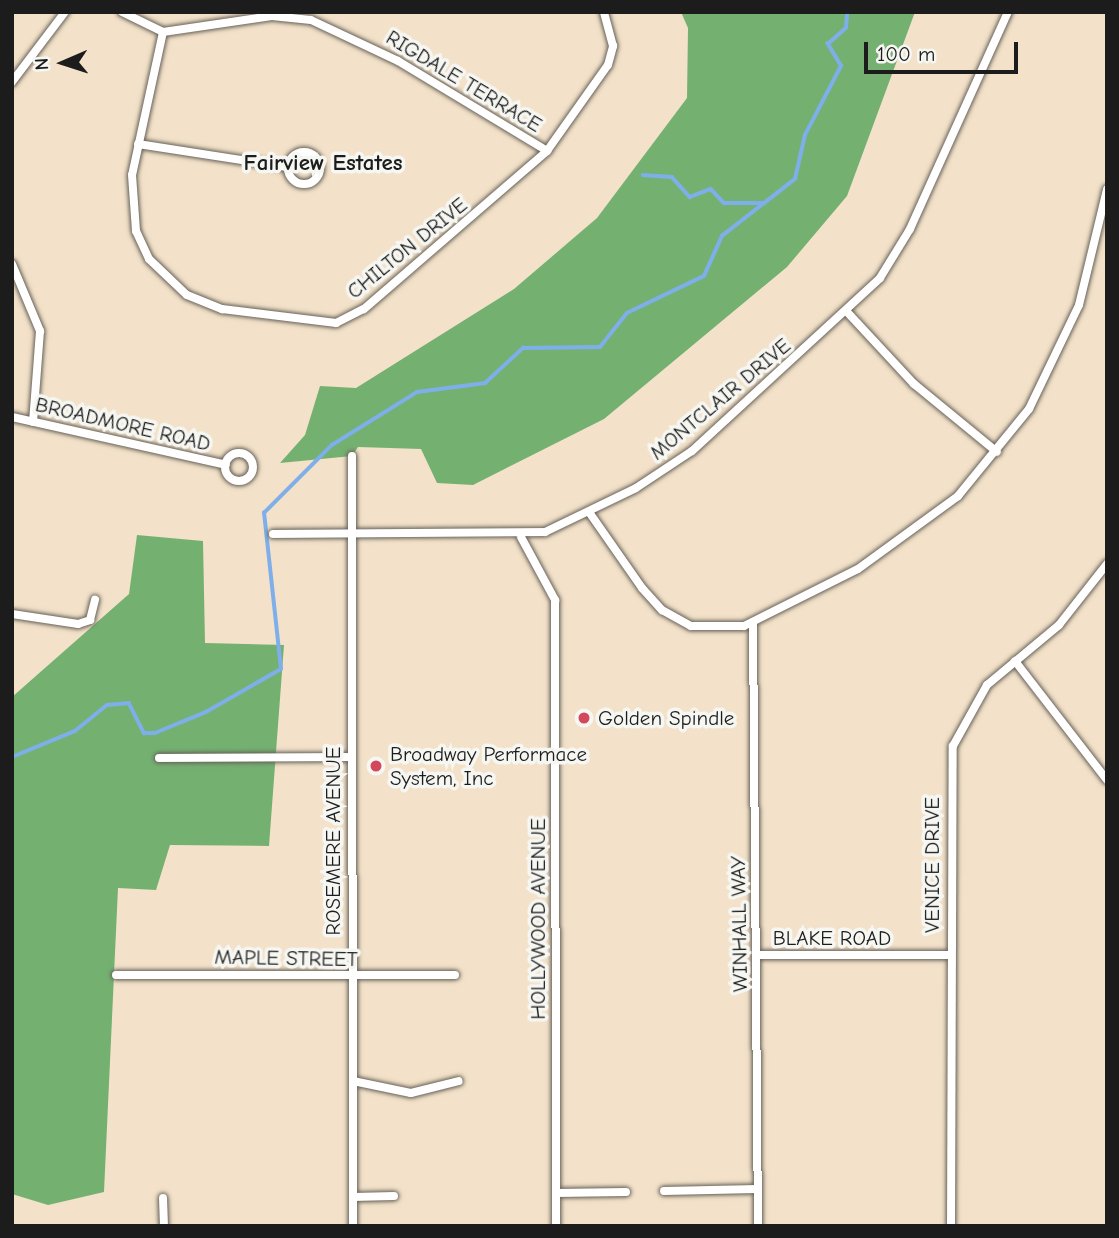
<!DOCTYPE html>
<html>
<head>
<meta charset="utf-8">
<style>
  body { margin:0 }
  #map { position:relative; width:1119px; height:1238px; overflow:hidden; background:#f3e2c9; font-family:"Comic Neue",sans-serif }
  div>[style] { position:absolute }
  .forest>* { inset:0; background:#74b171 }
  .stream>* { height:3.5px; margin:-1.75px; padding:0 1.75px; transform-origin:1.75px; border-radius:1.75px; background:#7eafea }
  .roads { filter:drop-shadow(0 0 2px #676159) drop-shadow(0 0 2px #676159) }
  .street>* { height:8px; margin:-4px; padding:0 4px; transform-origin:4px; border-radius:4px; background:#fff }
  .street>.ring { margin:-4px; padding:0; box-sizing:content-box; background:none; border:8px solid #fff; border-radius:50% }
  .dots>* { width:19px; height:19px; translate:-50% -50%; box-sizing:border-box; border:4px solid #f6f6f2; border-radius:50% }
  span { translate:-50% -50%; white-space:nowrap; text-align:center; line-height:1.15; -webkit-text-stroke:7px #f6f6f2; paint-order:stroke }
  .street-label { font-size:21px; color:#1c1c1c }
  .poi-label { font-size:21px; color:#1c1c1c }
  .left { translate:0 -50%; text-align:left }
  .neighbourhood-label { font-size:23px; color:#1c1c1c; font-weight:700 }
  .frame { position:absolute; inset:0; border:14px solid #1c1c1c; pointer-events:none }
  .north { position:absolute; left:28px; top:28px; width:70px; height:70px; -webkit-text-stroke:5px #f6f6f2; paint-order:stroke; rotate:267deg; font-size:19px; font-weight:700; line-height:28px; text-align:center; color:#1c1c1c }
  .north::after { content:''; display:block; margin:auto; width:24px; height:32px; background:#1c1c1c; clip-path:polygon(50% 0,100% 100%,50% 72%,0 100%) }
  .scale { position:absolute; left:864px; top:42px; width:154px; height:32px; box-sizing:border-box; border:4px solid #1c1c1c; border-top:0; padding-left:9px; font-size:21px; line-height:24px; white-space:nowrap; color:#1c1c1c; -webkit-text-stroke:5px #f6f6f2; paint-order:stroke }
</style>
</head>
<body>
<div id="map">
  <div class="forest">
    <div style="clip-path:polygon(681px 12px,915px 12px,847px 196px,787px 267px,604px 419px,473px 485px,437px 483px,421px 449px,358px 447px,352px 456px,280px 463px,305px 435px,320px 386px,356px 388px,514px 289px,597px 218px,687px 98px,688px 28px)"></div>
    <div style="clip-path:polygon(137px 535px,203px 541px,205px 643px,284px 645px,269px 846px,170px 845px,156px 890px,118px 888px,104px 1192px,48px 1205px,12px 1194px,12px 697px,129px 594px)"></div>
  </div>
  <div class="stream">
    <div style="left:643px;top:175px;width:29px;rotate:4deg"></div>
    <div style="left:672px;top:177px;width:27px;rotate:48deg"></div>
    <div style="left:690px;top:197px;width:22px;rotate:-21deg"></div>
    <div style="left:711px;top:189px;width:19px;rotate:47deg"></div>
    <div style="left:724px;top:203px;width:38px"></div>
    <div style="left:12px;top:757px;width:68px;rotate:-22.4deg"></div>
    <div style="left:75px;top:731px;width:41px;rotate:-39.1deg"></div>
    <div style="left:107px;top:705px;width:22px;rotate:-5deg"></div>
    <div style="left:129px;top:703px;width:34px;rotate:63deg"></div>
    <div style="left:144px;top:733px;width:11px"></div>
    <div style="left:155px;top:733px;width:55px;rotate:-22.4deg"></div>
    <div style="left:206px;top:712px;width:86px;rotate:-29.8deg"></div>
    <div style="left:281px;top:669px;width:157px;rotate:-96.2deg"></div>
    <div style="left:264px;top:513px;width:96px;rotate:-45deg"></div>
    <div style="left:332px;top:445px;width:100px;rotate:-31.9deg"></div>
    <div style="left:417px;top:392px;width:69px;rotate:-7.5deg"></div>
    <div style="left:485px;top:383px;width:52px;rotate:-42.6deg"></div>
    <div style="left:523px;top:348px;width:77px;rotate:-0.7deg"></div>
    <div style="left:600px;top:347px;width:43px;rotate:-51.5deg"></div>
    <div style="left:627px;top:313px;width:85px;rotate:-25.7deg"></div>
    <div style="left:704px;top:276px;width:44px;rotate:-65.8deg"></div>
    <div style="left:722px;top:236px;width:93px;rotate:-38deg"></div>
    <div style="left:795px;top:179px;width:45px;rotate:-77.2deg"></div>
    <div style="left:805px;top:135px;width:78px;rotate:-62.4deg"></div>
    <div style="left:841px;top:66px;width:26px;rotate:-121deg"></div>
    <div style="left:828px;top:44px;width:24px;rotate:-42deg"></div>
    <div style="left:846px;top:28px;width:16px;rotate:-86deg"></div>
  </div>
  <div class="roads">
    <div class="street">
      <div style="left:122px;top:12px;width:46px;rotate:26deg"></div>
      <div style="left:163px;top:32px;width:110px;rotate:-8.4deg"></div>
      <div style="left:272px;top:16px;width:39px;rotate:6deg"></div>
      <div style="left:311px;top:20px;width:96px;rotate:25.2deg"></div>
      <div style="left:398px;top:61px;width:174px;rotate:31.1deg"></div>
      <div style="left:163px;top:32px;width:146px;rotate:102.2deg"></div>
      <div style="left:132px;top:175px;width:56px;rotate:85.9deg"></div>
      <div style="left:136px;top:231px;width:31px;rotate:65deg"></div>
      <div style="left:149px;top:259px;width:52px;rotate:43.5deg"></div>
      <div style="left:187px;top:295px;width:38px;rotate:22deg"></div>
      <div style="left:222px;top:309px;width:115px;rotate:7deg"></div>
      <div style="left:336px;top:323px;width:31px;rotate:-27deg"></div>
      <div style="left:364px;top:309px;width:242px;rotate:-40.8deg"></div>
      <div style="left:547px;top:151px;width:105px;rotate:-54.7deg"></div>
      <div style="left:608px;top:65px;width:20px;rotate:-75deg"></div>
      <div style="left:613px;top:46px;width:35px;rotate:-105deg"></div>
      <div style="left:12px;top:82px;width:88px;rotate:-52.9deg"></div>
      <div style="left:138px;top:144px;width:151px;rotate:8.8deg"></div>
      <div class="ring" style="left:288px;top:152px;width:24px;height:24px"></div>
      <div style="left:12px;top:264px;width:73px;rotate:67.3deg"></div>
      <div style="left:40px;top:331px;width:91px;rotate:94.4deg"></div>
      <div style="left:848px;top:313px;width:97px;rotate:47.1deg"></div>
      <div style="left:914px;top:384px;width:107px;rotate:39.3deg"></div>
      <div style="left:12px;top:417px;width:219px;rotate:12.6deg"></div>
      <div class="ring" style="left:225px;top:453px;width:20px;height:20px"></div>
      <div style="left:352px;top:456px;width:770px;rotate:89.93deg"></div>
      <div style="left:589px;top:512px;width:93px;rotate:55.1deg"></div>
      <div style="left:642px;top:588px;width:30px;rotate:48deg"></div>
      <div style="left:662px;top:610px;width:33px;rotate:29deg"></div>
      <div style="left:691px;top:626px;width:53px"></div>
      <div style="left:744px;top:626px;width:127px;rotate:-26.6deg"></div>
      <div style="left:858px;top:569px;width:124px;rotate:-36.1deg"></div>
      <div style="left:958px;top:496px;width:112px;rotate:-50.8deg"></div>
      <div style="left:1029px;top:409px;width:115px;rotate:-64.3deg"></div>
      <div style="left:1079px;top:305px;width:119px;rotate:-76.4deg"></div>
      <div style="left:273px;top:534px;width:272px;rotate:-0.4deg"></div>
      <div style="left:545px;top:532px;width:101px;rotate:-25.8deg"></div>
      <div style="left:636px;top:488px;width:67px;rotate:-33.5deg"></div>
      <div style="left:692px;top:451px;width:255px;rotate:-42.6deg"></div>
      <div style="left:880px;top:278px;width:57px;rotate:-58.5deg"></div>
      <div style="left:910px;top:229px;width:238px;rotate:-65.7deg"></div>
      <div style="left:521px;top:537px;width:72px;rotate:61.6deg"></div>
      <div style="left:555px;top:600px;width:626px;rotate:89.91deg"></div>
      <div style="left:12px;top:614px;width:67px;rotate:8.6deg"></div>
      <div style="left:78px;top:624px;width:13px;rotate:-18deg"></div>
      <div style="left:90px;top:620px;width:21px;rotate:-76deg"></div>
      <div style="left:753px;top:622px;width:604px;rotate:89.53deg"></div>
      <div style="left:1015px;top:661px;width:150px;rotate:52.3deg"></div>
      <div style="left:159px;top:758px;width:192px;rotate:-0.3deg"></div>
      <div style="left:757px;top:955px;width:192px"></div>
      <div style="left:116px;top:975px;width:339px"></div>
      <div style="left:353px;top:1081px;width:59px;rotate:11.7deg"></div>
      <div style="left:411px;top:1093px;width:49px;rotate:-14deg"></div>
      <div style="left:664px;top:1191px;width:93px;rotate:-1.2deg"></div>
      <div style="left:556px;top:1193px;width:70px;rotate:-0.8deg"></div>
      <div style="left:353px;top:1197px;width:41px;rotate:-1.4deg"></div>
      <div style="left:163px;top:1198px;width:28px;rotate:88deg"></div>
      <div style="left:951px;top:1226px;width:480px;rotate:-89.8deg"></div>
      <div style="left:953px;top:746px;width:70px;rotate:-60.9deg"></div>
      <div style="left:987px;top:685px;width:94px;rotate:-39.8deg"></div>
      <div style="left:1059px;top:625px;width:78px;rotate:-51.8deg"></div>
    </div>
  </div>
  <div class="dots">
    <div style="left:584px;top:718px;background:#d1495b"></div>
    <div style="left:376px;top:766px;background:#d1495b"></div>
  </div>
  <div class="street-label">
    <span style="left:464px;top:81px;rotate:31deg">RIGDALE TERRACE</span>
    <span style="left:407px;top:248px;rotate:-39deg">CHILTON DRIVE</span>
    <span style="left:720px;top:399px;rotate:-40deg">MONTCLAIR DRIVE</span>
    <span style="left:123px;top:424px;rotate:13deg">BROADMORE ROAD</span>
    <span style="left:333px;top:841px;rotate:-90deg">ROSEMERE AVENUE</span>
    <span style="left:932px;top:865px;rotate:-90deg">VENICE DRIVE</span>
    <span style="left:538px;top:919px;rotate:-90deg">HOLLYWOOD AVENUE</span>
    <span style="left:739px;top:924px;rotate:-91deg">WINHALL WAY</span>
    <span style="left:832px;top:938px">BLAKE ROAD</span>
    <span style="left:286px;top:958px;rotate:1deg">MAPLE STREET</span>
  </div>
  <div class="poi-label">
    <span class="left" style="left:598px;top:718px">Golden Spindle</span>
    <span class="left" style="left:390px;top:766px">Broadway Performace<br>System, Inc</span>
  </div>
  <div class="neighbourhood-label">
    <span style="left:323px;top:163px">Fairview Estates</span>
  </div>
  <div class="frame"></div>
  <div class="north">N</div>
  <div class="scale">100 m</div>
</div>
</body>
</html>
